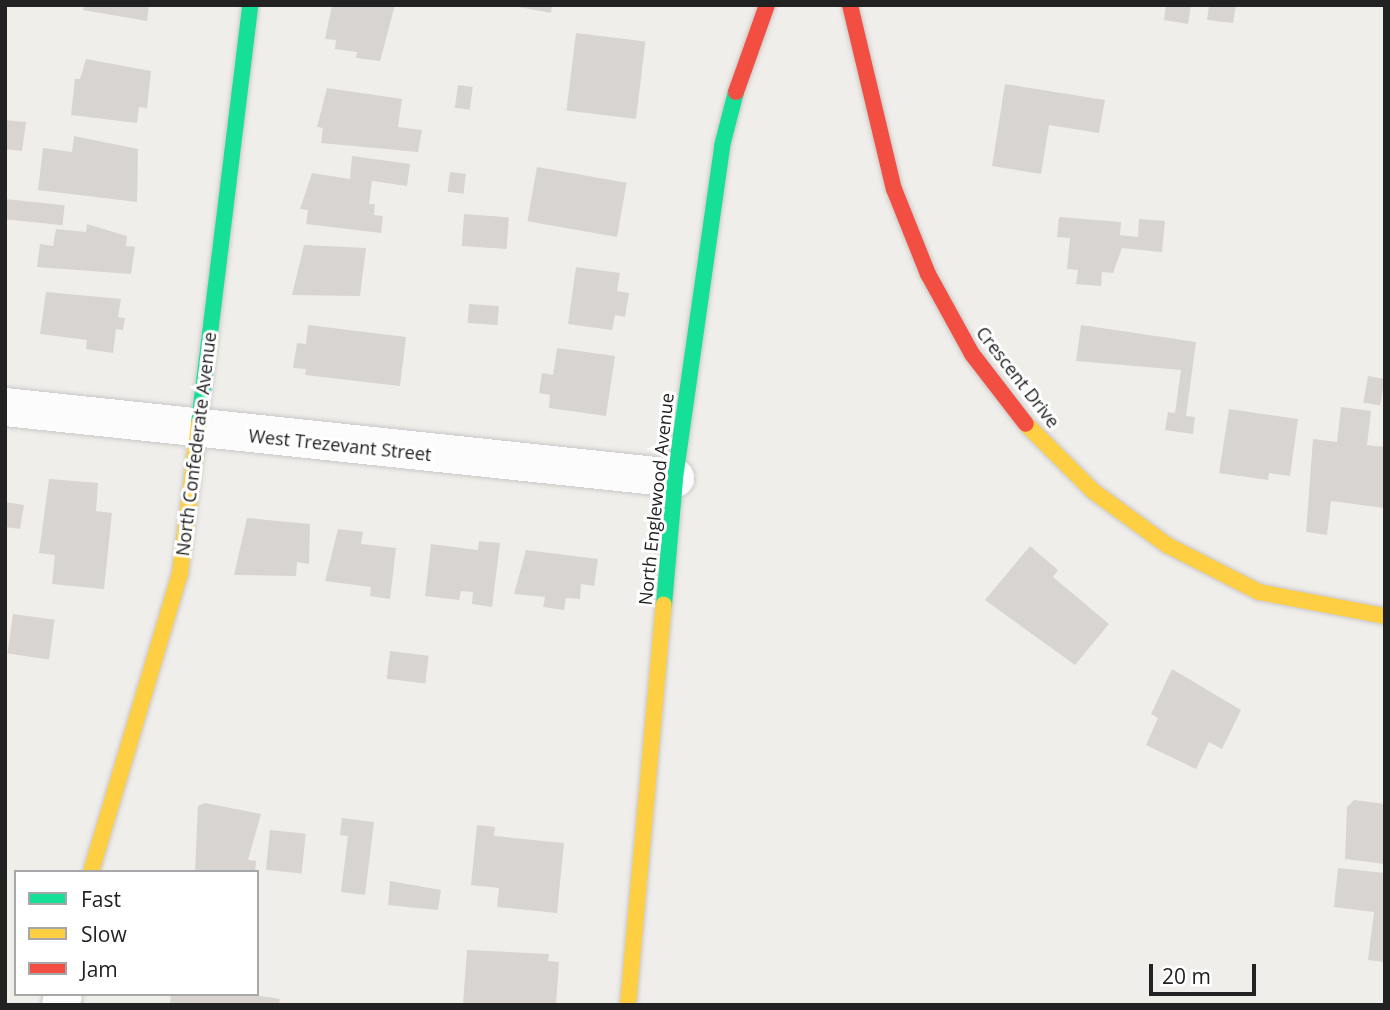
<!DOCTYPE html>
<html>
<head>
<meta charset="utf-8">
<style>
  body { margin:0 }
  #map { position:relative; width:1390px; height:1010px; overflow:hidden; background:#f0eeeb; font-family:"Open Sans",sans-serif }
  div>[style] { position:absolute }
  .building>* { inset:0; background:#d7d4d2; transform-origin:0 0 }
  .roads { filter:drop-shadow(0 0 2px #c9c8c7) drop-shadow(0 0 2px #c9c8c7) }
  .street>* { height:38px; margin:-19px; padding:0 19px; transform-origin:19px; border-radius:19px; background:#fdfcfc }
  .fast>* { height:16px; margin:-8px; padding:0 8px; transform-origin:8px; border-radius:8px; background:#16e098 }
  .slow>* { height:16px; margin:-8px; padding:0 8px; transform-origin:8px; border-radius:8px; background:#ffcf43 }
  .jam>* { height:16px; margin:-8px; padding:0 8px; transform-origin:8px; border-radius:8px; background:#f24e42 }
  span { translate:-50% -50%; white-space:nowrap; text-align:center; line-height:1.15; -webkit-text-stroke:6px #fff; paint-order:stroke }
  .street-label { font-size:18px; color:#222 }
  .frame { position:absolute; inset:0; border:7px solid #222; pointer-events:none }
  .legend { position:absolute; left:14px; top:870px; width:245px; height:126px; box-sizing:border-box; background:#fff; border:2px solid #a7a7a7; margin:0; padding:9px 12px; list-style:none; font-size:21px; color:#222 }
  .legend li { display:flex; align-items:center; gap:14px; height:35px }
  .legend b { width:35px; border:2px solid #a7a7a7 }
  .scale { position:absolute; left:1149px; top:964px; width:107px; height:32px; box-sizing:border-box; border:4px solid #222; border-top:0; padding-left:9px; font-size:21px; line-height:24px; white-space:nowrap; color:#222; -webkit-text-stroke:5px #fff; paint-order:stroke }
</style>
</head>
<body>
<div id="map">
  <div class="building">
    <div style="clip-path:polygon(84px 5px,149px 5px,147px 21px,83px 10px)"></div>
    <div style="clip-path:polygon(332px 5px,395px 5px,380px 61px,356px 58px,357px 52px,335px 49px,336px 40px,325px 39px)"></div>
    <div style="clip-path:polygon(508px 5px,552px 5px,551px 13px)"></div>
    <div style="clip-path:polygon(1166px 5px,1191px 5px,1188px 24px,1164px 20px)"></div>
    <div style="clip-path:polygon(1209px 5px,1236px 5px,1233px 23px,1207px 20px)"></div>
    <div style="left:576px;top:33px;width:70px;height:78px;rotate:7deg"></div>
    <div style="clip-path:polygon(86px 59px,151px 71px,147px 108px,139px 107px,137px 123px,71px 115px,75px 79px,80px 79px)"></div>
    <div style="clip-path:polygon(1005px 84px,1105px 100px,1099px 133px,1049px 125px,1041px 174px,992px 166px)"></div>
    <div style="left:458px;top:85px;width:15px;height:23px;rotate:8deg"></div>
    <div style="clip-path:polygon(327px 88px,402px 99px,398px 127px,422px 130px,418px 152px,321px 143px,323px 128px,317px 127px)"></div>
    <div style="clip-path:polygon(5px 120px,26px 122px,22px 151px,5px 149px)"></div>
    <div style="clip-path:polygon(74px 136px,138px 149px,137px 202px,38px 190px,43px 148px,72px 152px)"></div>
    <div style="clip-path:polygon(352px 156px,410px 164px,407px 186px,372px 181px,369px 204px,375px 204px,374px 215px,383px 216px,381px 233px,306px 224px,308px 210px,300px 209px,312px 173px,350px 179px)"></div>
    <div style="left:537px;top:167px;width:91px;height:55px;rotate:10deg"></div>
    <div style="left:450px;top:172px;width:16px;height:20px;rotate:7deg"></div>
    <div style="left:5px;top:199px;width:60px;height:20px;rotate:6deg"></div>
    <div style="left:464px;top:214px;width:45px;height:32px;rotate:4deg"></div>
    <div style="clip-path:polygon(1059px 217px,1121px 222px,1120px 235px,1138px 237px,1139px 219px,1165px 221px,1162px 252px,1122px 248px,1113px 273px,1102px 272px,1101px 286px,1076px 284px,1078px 270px,1067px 269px,1070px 238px,1057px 237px)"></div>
    <div style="clip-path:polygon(87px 224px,127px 236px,126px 246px,135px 247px,131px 274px,37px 267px,40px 244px,53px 246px,56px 229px,86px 232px)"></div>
    <div style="clip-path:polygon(304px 245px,366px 248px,360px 296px,292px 295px)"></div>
    <div style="clip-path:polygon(576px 267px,620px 273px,617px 291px,629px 293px,625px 317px,615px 315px,612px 330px,568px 324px)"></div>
    <div style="clip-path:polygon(46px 292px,121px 299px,118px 317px,125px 318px,123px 330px,116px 329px,113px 353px,86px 349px,87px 340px,40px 334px)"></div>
    <div style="left:469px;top:304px;width:30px;height:19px;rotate:4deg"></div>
    <div style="clip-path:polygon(308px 325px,406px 337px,400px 386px,305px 375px,306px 369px,293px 368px,297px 343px,306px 344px)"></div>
    <div style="clip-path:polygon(1081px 325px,1196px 342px,1186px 416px,1195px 417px,1193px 434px,1165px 430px,1168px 412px,1175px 413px,1181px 370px,1076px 361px)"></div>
    <div style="clip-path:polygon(557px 348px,615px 356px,606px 416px,549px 408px,550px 395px,539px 393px,542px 373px,553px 375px)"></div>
    <div style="left:1368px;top:376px;width:17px;height:27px;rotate:10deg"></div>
    <div style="clip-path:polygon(1341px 407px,1371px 411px,1367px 445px,1385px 447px,1384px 508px,1331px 501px,1327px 535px,1306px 532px,1313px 439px,1337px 442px)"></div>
    <div style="clip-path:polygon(1229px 409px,1298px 419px,1290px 476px,1269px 473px,1268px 480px,1219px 473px)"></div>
    <div style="clip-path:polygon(49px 479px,98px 483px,96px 511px,112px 513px,104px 589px,52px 584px,55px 555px,39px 553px)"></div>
    <div style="clip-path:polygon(5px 502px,24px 505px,20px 529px,5px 527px)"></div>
    <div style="clip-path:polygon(247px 518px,310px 524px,309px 564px,297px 562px,296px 576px,234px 575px)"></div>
    <div style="clip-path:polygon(338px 529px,363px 532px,361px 544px,396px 548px,390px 599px,370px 596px,371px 587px,325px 581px)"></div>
    <div style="clip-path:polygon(479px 541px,500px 543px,492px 607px,472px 604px,473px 592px,461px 591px,459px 600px,425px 596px,431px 544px,478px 550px)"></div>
    <div style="clip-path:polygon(1030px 546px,1058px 570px,1053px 577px,1109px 624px,1075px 665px,985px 600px)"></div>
    <div style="clip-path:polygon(526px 550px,598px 559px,594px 586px,581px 584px,580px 599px,566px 598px,564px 610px,543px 607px,545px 597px,514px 594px)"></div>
    <div style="left:13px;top:614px;width:42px;height:40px;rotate:8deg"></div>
    <div style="left:390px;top:651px;width:39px;height:28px;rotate:7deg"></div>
    <div style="clip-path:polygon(1172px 669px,1241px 710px,1222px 749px,1209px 742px,1196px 769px,1146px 745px,1158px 718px,1151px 714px)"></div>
    <div style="clip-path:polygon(1354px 800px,1385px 804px,1385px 864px,1345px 859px,1347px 807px)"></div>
    <div style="clip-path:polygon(205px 803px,261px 814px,248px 860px,256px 861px,255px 872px,195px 872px,198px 806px)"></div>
    <div style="clip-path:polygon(342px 818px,374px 822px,365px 895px,341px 892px,348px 836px,340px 835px)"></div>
    <div style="clip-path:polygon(477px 825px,495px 827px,494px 836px,564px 843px,557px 913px,497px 907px,499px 888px,471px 885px)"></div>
    <div style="left:270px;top:830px;width:36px;height:40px;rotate:6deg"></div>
    <div style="clip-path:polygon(1338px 868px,1385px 873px,1385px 962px,1368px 960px,1374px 912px,1334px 907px)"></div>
    <div style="clip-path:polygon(390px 881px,441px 890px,438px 910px,388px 905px)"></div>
    <div style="clip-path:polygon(467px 950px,549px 954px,548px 961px,559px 962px,556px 1005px,463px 1004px)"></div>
    <div style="clip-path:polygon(171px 994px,247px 994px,280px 999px,279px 1005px,170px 1005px)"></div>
  </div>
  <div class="roads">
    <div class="street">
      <div style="left:5px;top:407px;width:674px;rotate:6.05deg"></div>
      <div style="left:61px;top:1005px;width:11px;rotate:-80deg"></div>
    </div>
    <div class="fast">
      <div style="left:199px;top:423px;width:421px;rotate:-83deg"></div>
      <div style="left:664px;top:605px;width:127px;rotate:-85deg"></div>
      <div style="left:675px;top:478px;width:335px;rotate:-81.9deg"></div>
      <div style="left:722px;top:146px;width:56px;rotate:-75.5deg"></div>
    </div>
    <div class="slow">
      <div style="left:1026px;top:424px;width:95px;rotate:45deg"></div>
      <div style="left:1093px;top:491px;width:92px;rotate:36.1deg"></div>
      <div style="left:1167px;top:545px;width:103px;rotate:27.1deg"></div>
      <div style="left:1259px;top:592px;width:128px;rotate:10.8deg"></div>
      <div style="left:91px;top:872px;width:311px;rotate:-73.4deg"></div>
      <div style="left:180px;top:574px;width:152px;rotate:-82.8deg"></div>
      <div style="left:628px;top:1005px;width:402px;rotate:-84.9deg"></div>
    </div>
    <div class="jam">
      <div style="left:850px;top:5px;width:189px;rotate:76.6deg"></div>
      <div style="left:894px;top:189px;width:92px;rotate:68.2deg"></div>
      <div style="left:928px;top:274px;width:91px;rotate:61.2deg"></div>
      <div style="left:972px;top:354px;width:88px;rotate:52.4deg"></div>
      <div style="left:736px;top:92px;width:92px;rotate:-70.4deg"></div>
    </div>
  </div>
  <div class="street-label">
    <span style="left:1018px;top:377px;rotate:52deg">Crescent Drive</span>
    <span style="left:196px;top:444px;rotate:-83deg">North Confederate Avenue</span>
    <span style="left:340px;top:445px;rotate:6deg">West Trezevant Street</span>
    <span style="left:656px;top:499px;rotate:-84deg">North Englewood Avenue</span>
  </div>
  <div class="frame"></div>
  <ul class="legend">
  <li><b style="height:9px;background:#16e098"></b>Fast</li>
  <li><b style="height:9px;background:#ffcf43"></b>Slow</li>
  <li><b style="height:9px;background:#f24e42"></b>Jam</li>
  </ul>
  <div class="scale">20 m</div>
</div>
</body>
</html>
